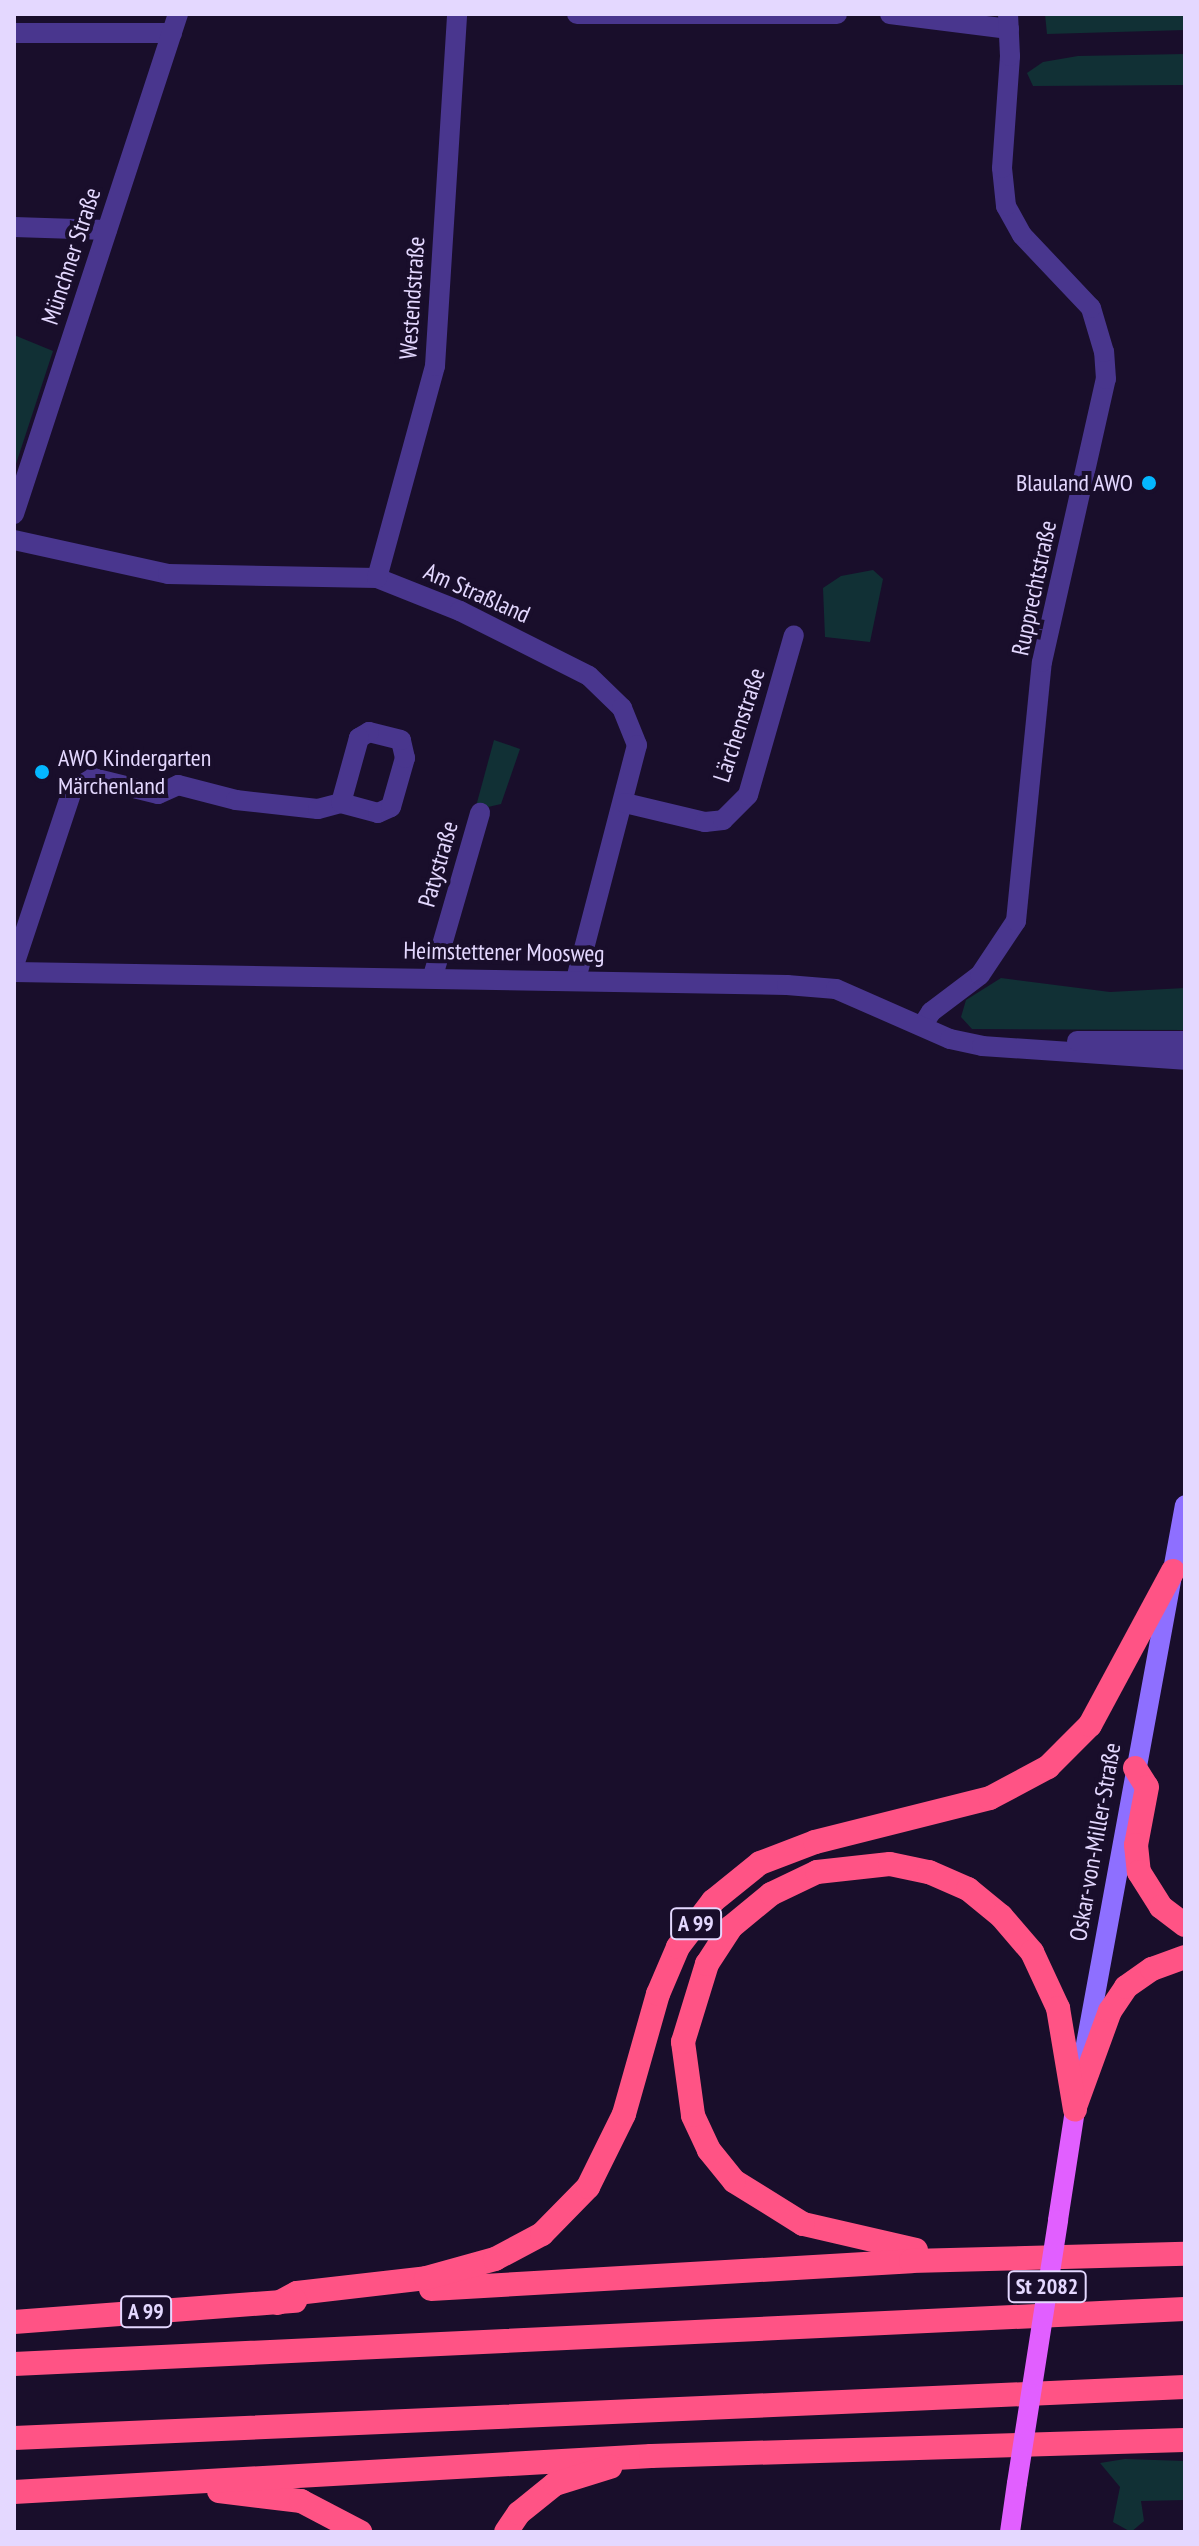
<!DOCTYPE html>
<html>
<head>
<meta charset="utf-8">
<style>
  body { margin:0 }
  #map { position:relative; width:1199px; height:2546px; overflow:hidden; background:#190e2b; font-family:"PT Sans Narrow",sans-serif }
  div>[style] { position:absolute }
  .green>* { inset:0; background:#113035 }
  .minor>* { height:20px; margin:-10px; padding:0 10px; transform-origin:10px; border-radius:10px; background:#49368e }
  .tertiary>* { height:20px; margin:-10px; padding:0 10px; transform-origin:10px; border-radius:10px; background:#49368e }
  .secondary>* { height:20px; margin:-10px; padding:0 10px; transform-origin:10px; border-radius:10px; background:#8e6fff }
  .primary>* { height:20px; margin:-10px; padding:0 10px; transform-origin:10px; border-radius:10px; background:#e15fff }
  .motorway>* { height:24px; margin:-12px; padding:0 12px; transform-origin:12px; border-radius:12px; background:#ff5385 }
  .primary-bridge>* { height:20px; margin:-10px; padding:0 10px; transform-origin:10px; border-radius:10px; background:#e15fff }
  .dots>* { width:22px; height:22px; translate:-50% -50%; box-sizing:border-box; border:4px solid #190e2b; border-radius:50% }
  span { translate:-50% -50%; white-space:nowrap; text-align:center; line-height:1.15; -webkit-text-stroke:8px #190e2b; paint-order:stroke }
  .shield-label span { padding:2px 6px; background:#190e2b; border:2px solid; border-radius:6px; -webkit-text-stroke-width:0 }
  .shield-label { font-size:22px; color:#e4d8ff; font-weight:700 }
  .street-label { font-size:24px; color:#e4d8ff }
  .poi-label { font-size:24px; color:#e4d8ff }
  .right { translate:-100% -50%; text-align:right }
  .left { translate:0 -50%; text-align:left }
  .frame { position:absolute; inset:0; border:16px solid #e4d8ff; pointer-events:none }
</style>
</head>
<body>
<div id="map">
  <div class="green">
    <div style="clip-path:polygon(1045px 14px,1185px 14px,1185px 30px,1047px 34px)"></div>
    <div style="clip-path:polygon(1185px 54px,1185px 85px,1033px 86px,1027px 73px,1043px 62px,1078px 56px)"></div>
    <div style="clip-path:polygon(14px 335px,53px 351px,14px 470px)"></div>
    <div style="clip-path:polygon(873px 570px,883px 579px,870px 642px,825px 637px,823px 588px,841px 576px)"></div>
    <div style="clip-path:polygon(494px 740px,520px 749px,501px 804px,475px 810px)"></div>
    <div style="clip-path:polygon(1001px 978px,1110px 992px,1185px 988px,1185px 1030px,972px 1029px,961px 1017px,966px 1000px)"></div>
    <div style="clip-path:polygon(1125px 2459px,1185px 2461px,1185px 2500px,1141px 2501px,1144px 2521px,1131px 2532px,1113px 2522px,1120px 2487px,1100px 2463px)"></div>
  </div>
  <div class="minor">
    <div style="left:577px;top:14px;width:260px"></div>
    <div style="left:890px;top:14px;width:120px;rotate:7.2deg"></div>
    <div style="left:14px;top:33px;width:158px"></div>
    <div style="left:14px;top:227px;width:93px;rotate:1.8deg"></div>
    <div style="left:14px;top:540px;width:158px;rotate:12.4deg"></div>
    <div style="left:168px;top:574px;width:209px;rotate:1.1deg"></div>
    <div style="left:377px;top:578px;width:89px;rotate:21.7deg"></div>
    <div style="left:460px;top:611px;width:144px;rotate:26.7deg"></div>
    <div style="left:589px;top:676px;width:46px;rotate:44.1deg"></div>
    <div style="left:622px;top:708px;width:40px;rotate:68deg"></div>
    <div style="left:637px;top:745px;width:242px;rotate:104.6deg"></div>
    <div style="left:377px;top:578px;width:220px;rotate:-74.7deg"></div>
    <div style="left:435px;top:366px;width:353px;rotate:-86.4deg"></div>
    <div style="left:625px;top:803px;width:82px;rotate:13.4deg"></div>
    <div style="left:705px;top:822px;width:18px;rotate:-6deg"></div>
    <div style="left:723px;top:820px;width:35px;rotate:-45deg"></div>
    <div style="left:748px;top:795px;width:166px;rotate:-74deg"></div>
    <div style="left:14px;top:965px;width:183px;rotate:-71.6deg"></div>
    <div style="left:72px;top:791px;width:25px;rotate:-32deg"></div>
    <div style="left:93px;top:778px;width:67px;rotate:13.8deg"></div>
    <div style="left:158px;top:794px;width:22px;rotate:-24deg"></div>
    <div style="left:178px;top:785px;width:60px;rotate:14.5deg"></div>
    <div style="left:236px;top:800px;width:82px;rotate:6.3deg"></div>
    <div style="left:318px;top:809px;width:24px;rotate:-15deg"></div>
    <div style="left:341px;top:803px;width:38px;rotate:15deg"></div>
    <div style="left:378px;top:813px;width:14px;rotate:-25deg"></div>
    <div style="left:391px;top:807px;width:51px;rotate:-74.1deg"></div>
    <div style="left:405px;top:758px;width:18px;rotate:-103deg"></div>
    <div style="left:401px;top:740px;width:33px;rotate:-166deg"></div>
    <div style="left:369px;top:732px;width:12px;rotate:149deg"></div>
    <div style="left:359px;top:738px;width:67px;rotate:105.5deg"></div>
    <div style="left:433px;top:976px;width:170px;rotate:-73.9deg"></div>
    <div style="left:922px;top:1026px;width:17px;rotate:-57deg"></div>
    <div style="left:931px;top:1012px;width:61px;rotate:-37.1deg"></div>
    <div style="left:980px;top:975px;width:65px;rotate:-56.3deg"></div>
    <div style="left:1016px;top:921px;width:260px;rotate:-84.3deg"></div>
    <div style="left:1042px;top:662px;width:290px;rotate:-77.3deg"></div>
    <div style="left:1106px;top:379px;width:27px;rotate:-94deg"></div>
    <div style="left:1104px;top:352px;width:46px;rotate:-106.5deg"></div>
    <div style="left:1091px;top:308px;width:100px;rotate:-133.4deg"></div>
    <div style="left:1022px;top:235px;width:33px;rotate:-119deg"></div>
    <div style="left:1006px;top:206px;width:38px;rotate:-96deg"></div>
    <div style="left:1002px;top:168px;width:112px;rotate:-85.9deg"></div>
    <div style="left:1010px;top:56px;width:42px;rotate:-92.7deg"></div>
  </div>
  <div class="tertiary">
    <div style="left:14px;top:514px;width:526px;rotate:-71.84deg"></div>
    <div style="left:14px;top:972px;width:773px;rotate:0.96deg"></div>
    <div style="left:787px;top:985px;width:49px;rotate:4.7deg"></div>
    <div style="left:836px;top:989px;width:124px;rotate:23.7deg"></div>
    <div style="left:950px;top:1039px;width:33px;rotate:12deg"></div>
    <div style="left:982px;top:1046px;width:203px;rotate:3.9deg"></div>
    <div style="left:1077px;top:1041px;width:108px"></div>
  </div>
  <div class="secondary">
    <div style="left:1082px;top:2066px;width:570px;rotate:-79.6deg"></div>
  </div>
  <div class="primary">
    <div style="left:1058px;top:2220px;width:111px;rotate:-81.2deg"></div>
    <div style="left:1010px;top:2532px;width:49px;rotate:-81.9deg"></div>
  </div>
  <div class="motorway">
    <div style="left:1135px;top:1768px;width:22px;rotate:58deg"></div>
    <div style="left:1147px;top:1787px;width:59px;rotate:100.7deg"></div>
    <div style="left:1136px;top:1845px;width:27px;rotate:84deg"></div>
    <div style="left:1139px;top:1872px;width:41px;rotate:57.8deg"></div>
    <div style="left:1161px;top:1907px;width:30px;rotate:37deg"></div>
    <div style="left:1075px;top:2107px;width:102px;rotate:-70deg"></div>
    <div style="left:1110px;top:2011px;width:29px;rotate:-56deg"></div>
    <div style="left:1126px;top:1987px;width:32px;rotate:-35deg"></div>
    <div style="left:1152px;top:1969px;width:35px;rotate:-20deg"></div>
    <div style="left:916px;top:2250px;width:116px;rotate:-167deg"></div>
    <div style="left:803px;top:2224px;width:81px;rotate:-148.1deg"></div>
    <div style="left:734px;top:2181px;width:40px;rotate:-129deg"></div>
    <div style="left:709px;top:2150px;width:38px;rotate:-115deg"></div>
    <div style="left:693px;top:2115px;width:74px;rotate:-97.8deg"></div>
    <div style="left:683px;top:2042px;width:82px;rotate:-72.9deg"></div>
    <div style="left:707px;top:1964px;width:44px;rotate:-57deg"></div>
    <div style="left:731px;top:1927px;width:52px;rotate:-39.5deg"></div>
    <div style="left:771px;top:1894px;width:51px;rotate:-25.6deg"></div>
    <div style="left:817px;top:1872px;width:73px;rotate:-6.3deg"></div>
    <div style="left:890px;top:1864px;width:40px;rotate:12deg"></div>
    <div style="left:929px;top:1872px;width:43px;rotate:23.6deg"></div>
    <div style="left:968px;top:1889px;width:43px;rotate:39.3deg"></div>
    <div style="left:1001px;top:1916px;width:48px;rotate:49.3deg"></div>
    <div style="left:1032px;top:1952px;width:62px;rotate:65.1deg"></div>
    <div style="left:1058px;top:2008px;width:103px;rotate:80.5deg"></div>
    <div style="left:431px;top:2289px;width:481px;rotate:-3.3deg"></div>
    <div style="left:911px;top:2261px;width:274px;rotate:-1.5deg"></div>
    <div style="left:278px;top:2303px;width:21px;rotate:-28deg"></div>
    <div style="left:297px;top:2293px;width:130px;rotate:-6.6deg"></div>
    <div style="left:426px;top:2278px;width:72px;rotate:-15.4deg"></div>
    <div style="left:495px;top:2259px;width:53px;rotate:-28deg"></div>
    <div style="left:542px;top:2234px;width:66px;rotate:-45.6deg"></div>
    <div style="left:588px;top:2187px;width:81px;rotate:-63.7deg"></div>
    <div style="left:624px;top:2114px;width:125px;rotate:-74.2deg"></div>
    <div style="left:658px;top:1994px;width:51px;rotate:-66.9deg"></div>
    <div style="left:678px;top:1947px;width:58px;rotate:-52.7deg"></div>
    <div style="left:713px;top:1901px;width:60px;rotate:-39deg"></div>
    <div style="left:760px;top:1863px;width:59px;rotate:-20.9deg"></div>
    <div style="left:815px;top:1842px;width:180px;rotate:-14.1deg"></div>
    <div style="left:990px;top:1798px;width:66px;rotate:-28.1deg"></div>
    <div style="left:1048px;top:1767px;width:59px;rotate:-45deg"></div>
    <div style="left:1090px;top:1725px;width:175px;rotate:-61.7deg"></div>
    <div style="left:14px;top:2322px;width:282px;rotate:-4.3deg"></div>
    <div style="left:14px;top:2364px;width:1172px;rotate:-2.69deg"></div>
    <div style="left:14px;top:2438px;width:1172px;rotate:-2.49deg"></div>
    <div style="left:219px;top:2491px;width:83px;rotate:7deg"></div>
    <div style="left:301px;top:2501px;width:67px;rotate:27.7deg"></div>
    <div style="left:14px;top:2492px;width:638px;rotate:-3.23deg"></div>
    <div style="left:651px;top:2456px;width:534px;rotate:-1.72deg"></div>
    <div style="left:506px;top:2532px;width:23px;rotate:-56deg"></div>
    <div style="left:519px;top:2513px;width:46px;rotate:-38.9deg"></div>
    <div style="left:555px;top:2484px;width:58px;rotate:-17.2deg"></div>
  </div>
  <div class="primary-bridge">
    <div style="left:1017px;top:2483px;width:266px;rotate:-81.1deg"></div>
  </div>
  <div class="dots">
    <div style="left:1149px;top:483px;background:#04b7ff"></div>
    <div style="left:42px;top:772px;background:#04b7ff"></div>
  </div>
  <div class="shield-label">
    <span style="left:696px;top:1924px">A 99</span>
    <span style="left:1047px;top:2287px">St 2082</span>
    <span style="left:146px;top:2312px">A 99</span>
  </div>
  <div class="street-label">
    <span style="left:71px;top:256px;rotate:-72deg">Münchner Straße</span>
    <span style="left:412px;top:298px;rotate:-86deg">Westendstraße</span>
    <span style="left:1034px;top:588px;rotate:-78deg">Rupprechtstraße</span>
    <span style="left:477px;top:593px;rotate:24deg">Am Straßland</span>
    <span style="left:739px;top:725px;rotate:-72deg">Lärchenstraße</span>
    <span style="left:438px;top:864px;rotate:-74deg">Patystraße</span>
    <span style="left:504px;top:952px;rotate:1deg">Heimstettener Moosweg</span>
    <span style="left:1095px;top:1842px;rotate:-80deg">Oskar-von-Miller-Straße</span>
  </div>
  <div class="poi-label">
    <span class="right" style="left:1133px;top:483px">Blauland AWO</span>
    <span class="left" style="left:58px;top:772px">AWO Kindergarten<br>Märchenland</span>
  </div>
  <div class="frame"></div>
</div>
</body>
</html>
